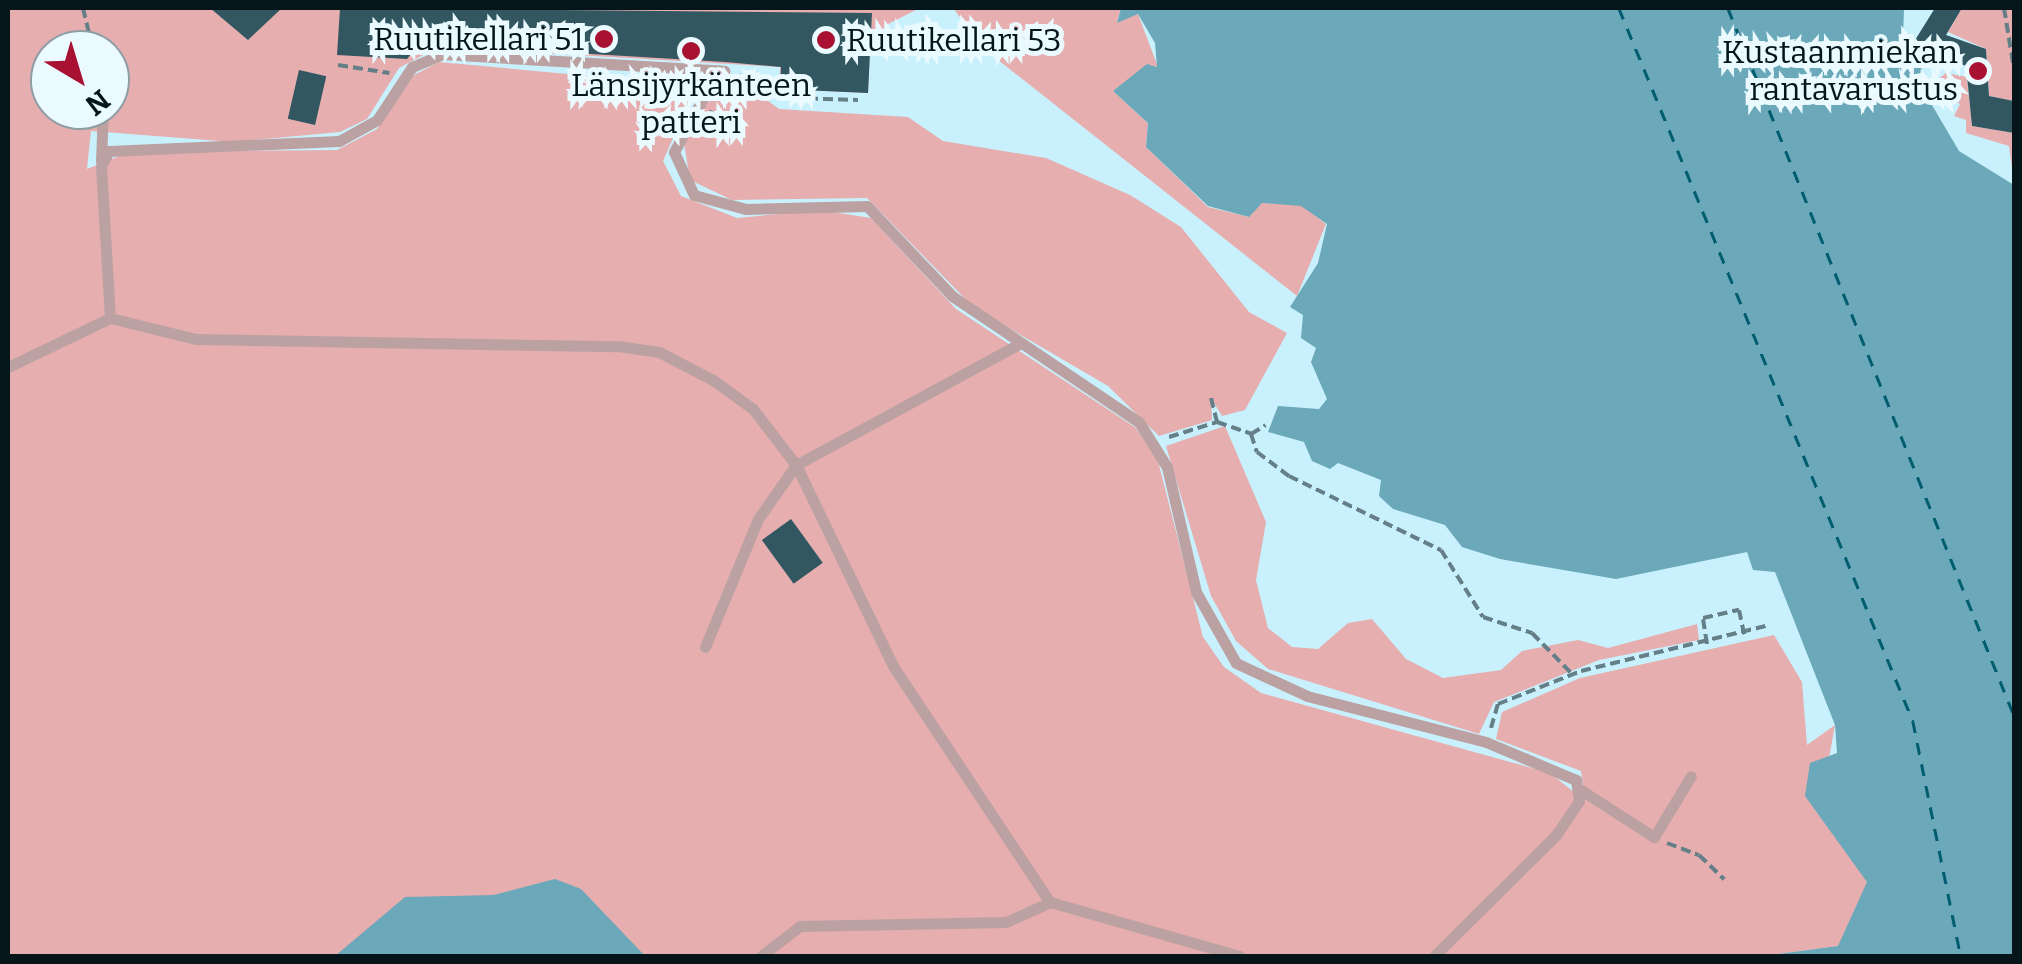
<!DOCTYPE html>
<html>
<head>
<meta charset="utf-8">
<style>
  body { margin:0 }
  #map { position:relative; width:2022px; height:964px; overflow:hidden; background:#c9f1fd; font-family:Bitter,serif }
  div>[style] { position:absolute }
  .green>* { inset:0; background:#e6aeaf }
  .water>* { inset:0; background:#6aa8ba }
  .ferry>* { height:2.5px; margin-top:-1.25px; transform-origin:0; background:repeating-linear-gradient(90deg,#005c6f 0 12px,transparent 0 22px) }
  .building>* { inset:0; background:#325761; transform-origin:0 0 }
  .path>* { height:4px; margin-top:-2px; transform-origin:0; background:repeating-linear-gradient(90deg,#647f87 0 10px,transparent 0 15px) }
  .lane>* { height:11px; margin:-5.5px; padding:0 5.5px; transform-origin:5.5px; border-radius:5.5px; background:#bba1a1 }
  .dots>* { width:28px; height:28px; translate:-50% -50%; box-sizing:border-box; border:5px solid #eafaff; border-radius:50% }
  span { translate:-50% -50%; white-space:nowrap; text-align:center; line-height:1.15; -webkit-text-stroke:10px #eafaff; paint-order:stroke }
  .poi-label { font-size:32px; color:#061519 }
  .right { translate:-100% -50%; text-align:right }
  .left { translate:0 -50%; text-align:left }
  .frame { position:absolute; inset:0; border:10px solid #061519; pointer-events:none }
  .north { position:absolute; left:30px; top:30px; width:100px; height:100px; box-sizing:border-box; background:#eafaff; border:2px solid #8f9ea3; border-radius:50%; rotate:142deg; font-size:28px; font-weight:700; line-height:40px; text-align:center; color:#061519 }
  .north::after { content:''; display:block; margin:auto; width:35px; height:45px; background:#a91133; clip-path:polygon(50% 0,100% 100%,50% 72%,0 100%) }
</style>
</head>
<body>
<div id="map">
  <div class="green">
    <div style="clip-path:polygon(evenodd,8px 8px,920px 8px,886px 25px,870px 47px,868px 93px,780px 89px,780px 67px,438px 47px,399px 68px,367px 119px,340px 132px,233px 142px,91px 131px,87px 169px,129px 152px,337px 150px,377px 129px,414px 75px,439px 62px,687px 85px,691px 97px,663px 161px,681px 196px,737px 218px,820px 210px,871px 218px,956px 309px,1136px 428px,1158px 461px,1203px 637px,1224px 667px,1261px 693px,1550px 773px,1585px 801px,1581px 771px,1496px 739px,1502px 712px,1580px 678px,1774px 635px,1802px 682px,1807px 745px,1835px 725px,1829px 758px,1867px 882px,1856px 912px,1839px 946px,1763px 956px,8px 956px,8px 8px,50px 50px,110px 50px,110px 110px,50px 110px,50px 50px)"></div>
    <div style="clip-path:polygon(953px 8px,1121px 8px,1117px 22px,1138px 14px,1158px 67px,1148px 65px,1113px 91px,1148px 123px,1146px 147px,1208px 207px,1249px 217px,1261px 203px,1301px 205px,1326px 224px,1297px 296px,983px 48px)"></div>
    <div style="clip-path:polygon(1962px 8px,2014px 8px,2014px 101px,1989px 96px,1986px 49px,1948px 32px)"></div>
    <div style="clip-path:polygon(1946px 73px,1967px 77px,1972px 126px,2014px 133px,2012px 168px,2009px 146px,1966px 133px,1966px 120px,1954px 116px,1960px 104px,1931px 85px)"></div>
    <div style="clip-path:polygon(724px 80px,741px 81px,779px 109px,908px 117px,943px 141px,1046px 158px,1130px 195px,1181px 227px,1249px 312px,1287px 333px,1245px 410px,1222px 416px,1211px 398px,1212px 420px,1159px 436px,1108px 386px,973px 307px,867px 198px,732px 200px,690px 180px,683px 137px)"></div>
    <div style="clip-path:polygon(1225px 426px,1266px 522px,1256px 580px,1268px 628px,1292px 647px,1318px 649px,1348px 623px,1372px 619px,1406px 659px,1443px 678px,1501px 670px,1522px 651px,1578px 640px,1608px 648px,1697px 624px,1699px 640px,1599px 660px,1494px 702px,1479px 734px,1268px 669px,1236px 641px,1211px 596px,1166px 446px)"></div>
  </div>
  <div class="water">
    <div style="clip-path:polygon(1121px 8px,1904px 8px,1903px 41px,1922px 69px,1919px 83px,1959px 151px,2014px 185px,2014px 956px,1763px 956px,1838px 946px,1867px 882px,1805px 796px,1810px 763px,1837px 753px,1835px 725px,1775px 572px,1753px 570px,1747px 552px,1616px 579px,1500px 559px,1462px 547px,1445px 525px,1393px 509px,1379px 496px,1381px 480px,1338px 463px,1330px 469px,1312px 461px,1304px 442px,1268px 432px,1278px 406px,1319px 409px,1327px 399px,1311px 362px,1316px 348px,1301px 338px,1303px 315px,1290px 307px,1318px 263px,1327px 224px,1301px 206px,1262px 203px,1249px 217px,1208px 206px,1146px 147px,1148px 123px,1113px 91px,1147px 64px,1157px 67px,1155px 43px,1138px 14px,1117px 23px)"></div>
    <div style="clip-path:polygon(555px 879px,581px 889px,645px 956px,335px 956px,405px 897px,494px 895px)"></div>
  </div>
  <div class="ferry">
    <div style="left:1619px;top:8px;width:771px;rotate:67.59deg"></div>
    <div style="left:1913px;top:721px;width:240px;rotate:78.5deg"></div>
    <div style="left:1728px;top:8px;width:763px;rotate:67.98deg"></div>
  </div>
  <div class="building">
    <div style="clip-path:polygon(210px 8px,282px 8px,248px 40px)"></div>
    <div style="clip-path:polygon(340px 8px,872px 13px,868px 93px,780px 89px,781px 67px,725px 62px,443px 45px,418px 46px,407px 59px,337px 55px)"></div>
    <div style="clip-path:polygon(1935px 8px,1962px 8px,1946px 35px,1986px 49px,1989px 96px,2014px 101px,2014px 133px,1972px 126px,1966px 66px,1912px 45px)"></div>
    <div style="left:299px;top:70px;width:28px;height:50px;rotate:13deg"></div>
    <div style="clip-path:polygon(710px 110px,729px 119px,731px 134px,697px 129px)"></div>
    <div style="left:791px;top:519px;width:54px;height:36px;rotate:54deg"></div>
  </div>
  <div class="path">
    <div style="left:83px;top:8px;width:43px;rotate:76.6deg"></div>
    <div style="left:2004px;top:8px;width:62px;rotate:80.7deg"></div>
    <div style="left:338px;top:65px;width:52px;rotate:8.9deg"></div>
    <div style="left:739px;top:75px;width:59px;rotate:23.1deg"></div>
    <div style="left:793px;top:98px;width:65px;rotate:1.8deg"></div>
    <div style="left:1211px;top:398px;width:25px;rotate:76deg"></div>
    <div style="left:1251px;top:434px;width:17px;rotate:-31deg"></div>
    <div style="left:1169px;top:437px;width:50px;rotate:-17.4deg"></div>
    <div style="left:1217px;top:422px;width:36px;rotate:19deg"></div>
    <div style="left:1251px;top:434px;width:19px;rotate:72deg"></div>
    <div style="left:1257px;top:452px;width:40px;rotate:37deg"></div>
    <div style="left:1289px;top:476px;width:169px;rotate:26deg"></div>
    <div style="left:1441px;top:550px;width:79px;rotate:57.9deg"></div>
    <div style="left:1483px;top:617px;width:52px;rotate:18.1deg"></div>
    <div style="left:1532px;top:633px;width:59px;rotate:45.7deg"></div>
    <div style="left:1707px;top:644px;width:26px;rotate:-99deg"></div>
    <div style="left:1703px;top:618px;width:37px;rotate:-13deg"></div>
    <div style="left:1739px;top:610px;width:25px;rotate:78deg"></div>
    <div style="left:1491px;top:728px;width:25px;rotate:-74deg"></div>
    <div style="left:1498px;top:704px;width:89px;rotate:-21.7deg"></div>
    <div style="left:1581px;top:671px;width:190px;rotate:-13.7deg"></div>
    <div style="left:1667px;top:843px;width:34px;rotate:21deg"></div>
    <div style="left:1699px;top:855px;width:35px;rotate:44deg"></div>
  </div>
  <div class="lane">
    <div style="left:704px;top:72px;width:28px;rotate:94deg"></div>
    <div style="left:702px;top:100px;width:59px;rotate:118.3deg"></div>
    <div style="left:674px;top:152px;width:47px;rotate:65.1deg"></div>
    <div style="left:694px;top:195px;width:54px;rotate:15.1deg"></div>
    <div style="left:746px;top:209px;width:121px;rotate:-1.4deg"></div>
    <div style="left:867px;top:206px;width:124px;rotate:46.6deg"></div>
    <div style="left:952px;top:296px;width:225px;rotate:34deg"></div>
    <div style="left:1139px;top:422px;width:53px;rotate:58.1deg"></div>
    <div style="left:1167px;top:467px;width:128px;rotate:76.9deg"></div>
    <div style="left:1196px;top:592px;width:81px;rotate:60.6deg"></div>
    <div style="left:1236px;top:663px;width:78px;rotate:24.9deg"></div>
    <div style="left:1307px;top:696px;width:185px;rotate:14.4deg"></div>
    <div style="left:1486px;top:742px;width:98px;rotate:22.9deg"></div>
    <div style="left:1576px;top:780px;width:21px;rotate:82deg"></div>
    <div style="left:1579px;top:801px;width:40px;rotate:124deg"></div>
    <div style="left:1557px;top:834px;width:173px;rotate:135.2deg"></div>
    <div style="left:101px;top:161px;width:51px;rotate:-87.8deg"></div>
    <div style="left:110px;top:318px;width:89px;rotate:13.7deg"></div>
    <div style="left:196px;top:339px;width:422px;rotate:1deg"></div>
    <div style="left:618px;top:346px;width:41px;rotate:8.3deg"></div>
    <div style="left:659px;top:352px;width:61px;rotate:27.4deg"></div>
    <div style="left:713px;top:380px;width:49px;rotate:35.9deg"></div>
    <div style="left:753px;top:409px;width:71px;rotate:52.5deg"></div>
    <div style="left:796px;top:465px;width:223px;rotate:64.2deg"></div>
    <div style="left:893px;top:666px;width:283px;rotate:56.4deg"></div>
    <div style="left:110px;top:318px;width:152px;rotate:-93.4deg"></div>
    <div style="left:101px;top:166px;width:17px;rotate:-62deg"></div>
    <div style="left:109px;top:151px;width:230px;rotate:-2.5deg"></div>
    <div style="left:339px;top:141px;width:43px;rotate:-28.9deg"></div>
    <div style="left:377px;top:120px;width:64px;rotate:-56.6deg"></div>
    <div style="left:412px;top:67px;width:33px;rotate:-23deg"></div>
    <div style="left:442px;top:54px;width:283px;rotate:3.4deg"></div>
    <div style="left:8px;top:367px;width:113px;rotate:-25.7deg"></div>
    <div style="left:705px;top:647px;width:139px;rotate:-67.5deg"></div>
    <div style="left:758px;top:519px;width:66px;rotate:-54.9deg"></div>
    <div style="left:796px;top:465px;width:256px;rotate:-28.5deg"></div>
    <div style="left:1581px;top:790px;width:87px;rotate:32.8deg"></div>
    <div style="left:1654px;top:837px;width:71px;rotate:-58.8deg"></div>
    <div style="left:761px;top:956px;width:49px;rotate:-37.6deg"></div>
    <div style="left:800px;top:926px;width:206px;rotate:-1.1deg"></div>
    <div style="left:1006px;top:922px;width:48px;rotate:-24.4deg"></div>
    <div style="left:1050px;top:902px;width:197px;rotate:15.9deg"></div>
  </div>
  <div class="dots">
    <div style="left:604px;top:39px;background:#a91133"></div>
    <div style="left:826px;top:40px;background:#a91133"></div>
    <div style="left:691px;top:51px;background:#a91133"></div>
    <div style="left:1978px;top:71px;background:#a91133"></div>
  </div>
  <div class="poi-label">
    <span class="right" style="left:584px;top:39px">Ruutikellari 51</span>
    <span class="left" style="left:846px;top:40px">Ruutikellari 53</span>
    <span class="right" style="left:1958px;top:71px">Kustaanmiekan<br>rantavarustus</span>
    <span style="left:691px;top:104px">Länsijyrkänteen<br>patteri</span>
  </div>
  <div class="frame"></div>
  <div class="north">N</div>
</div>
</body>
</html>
